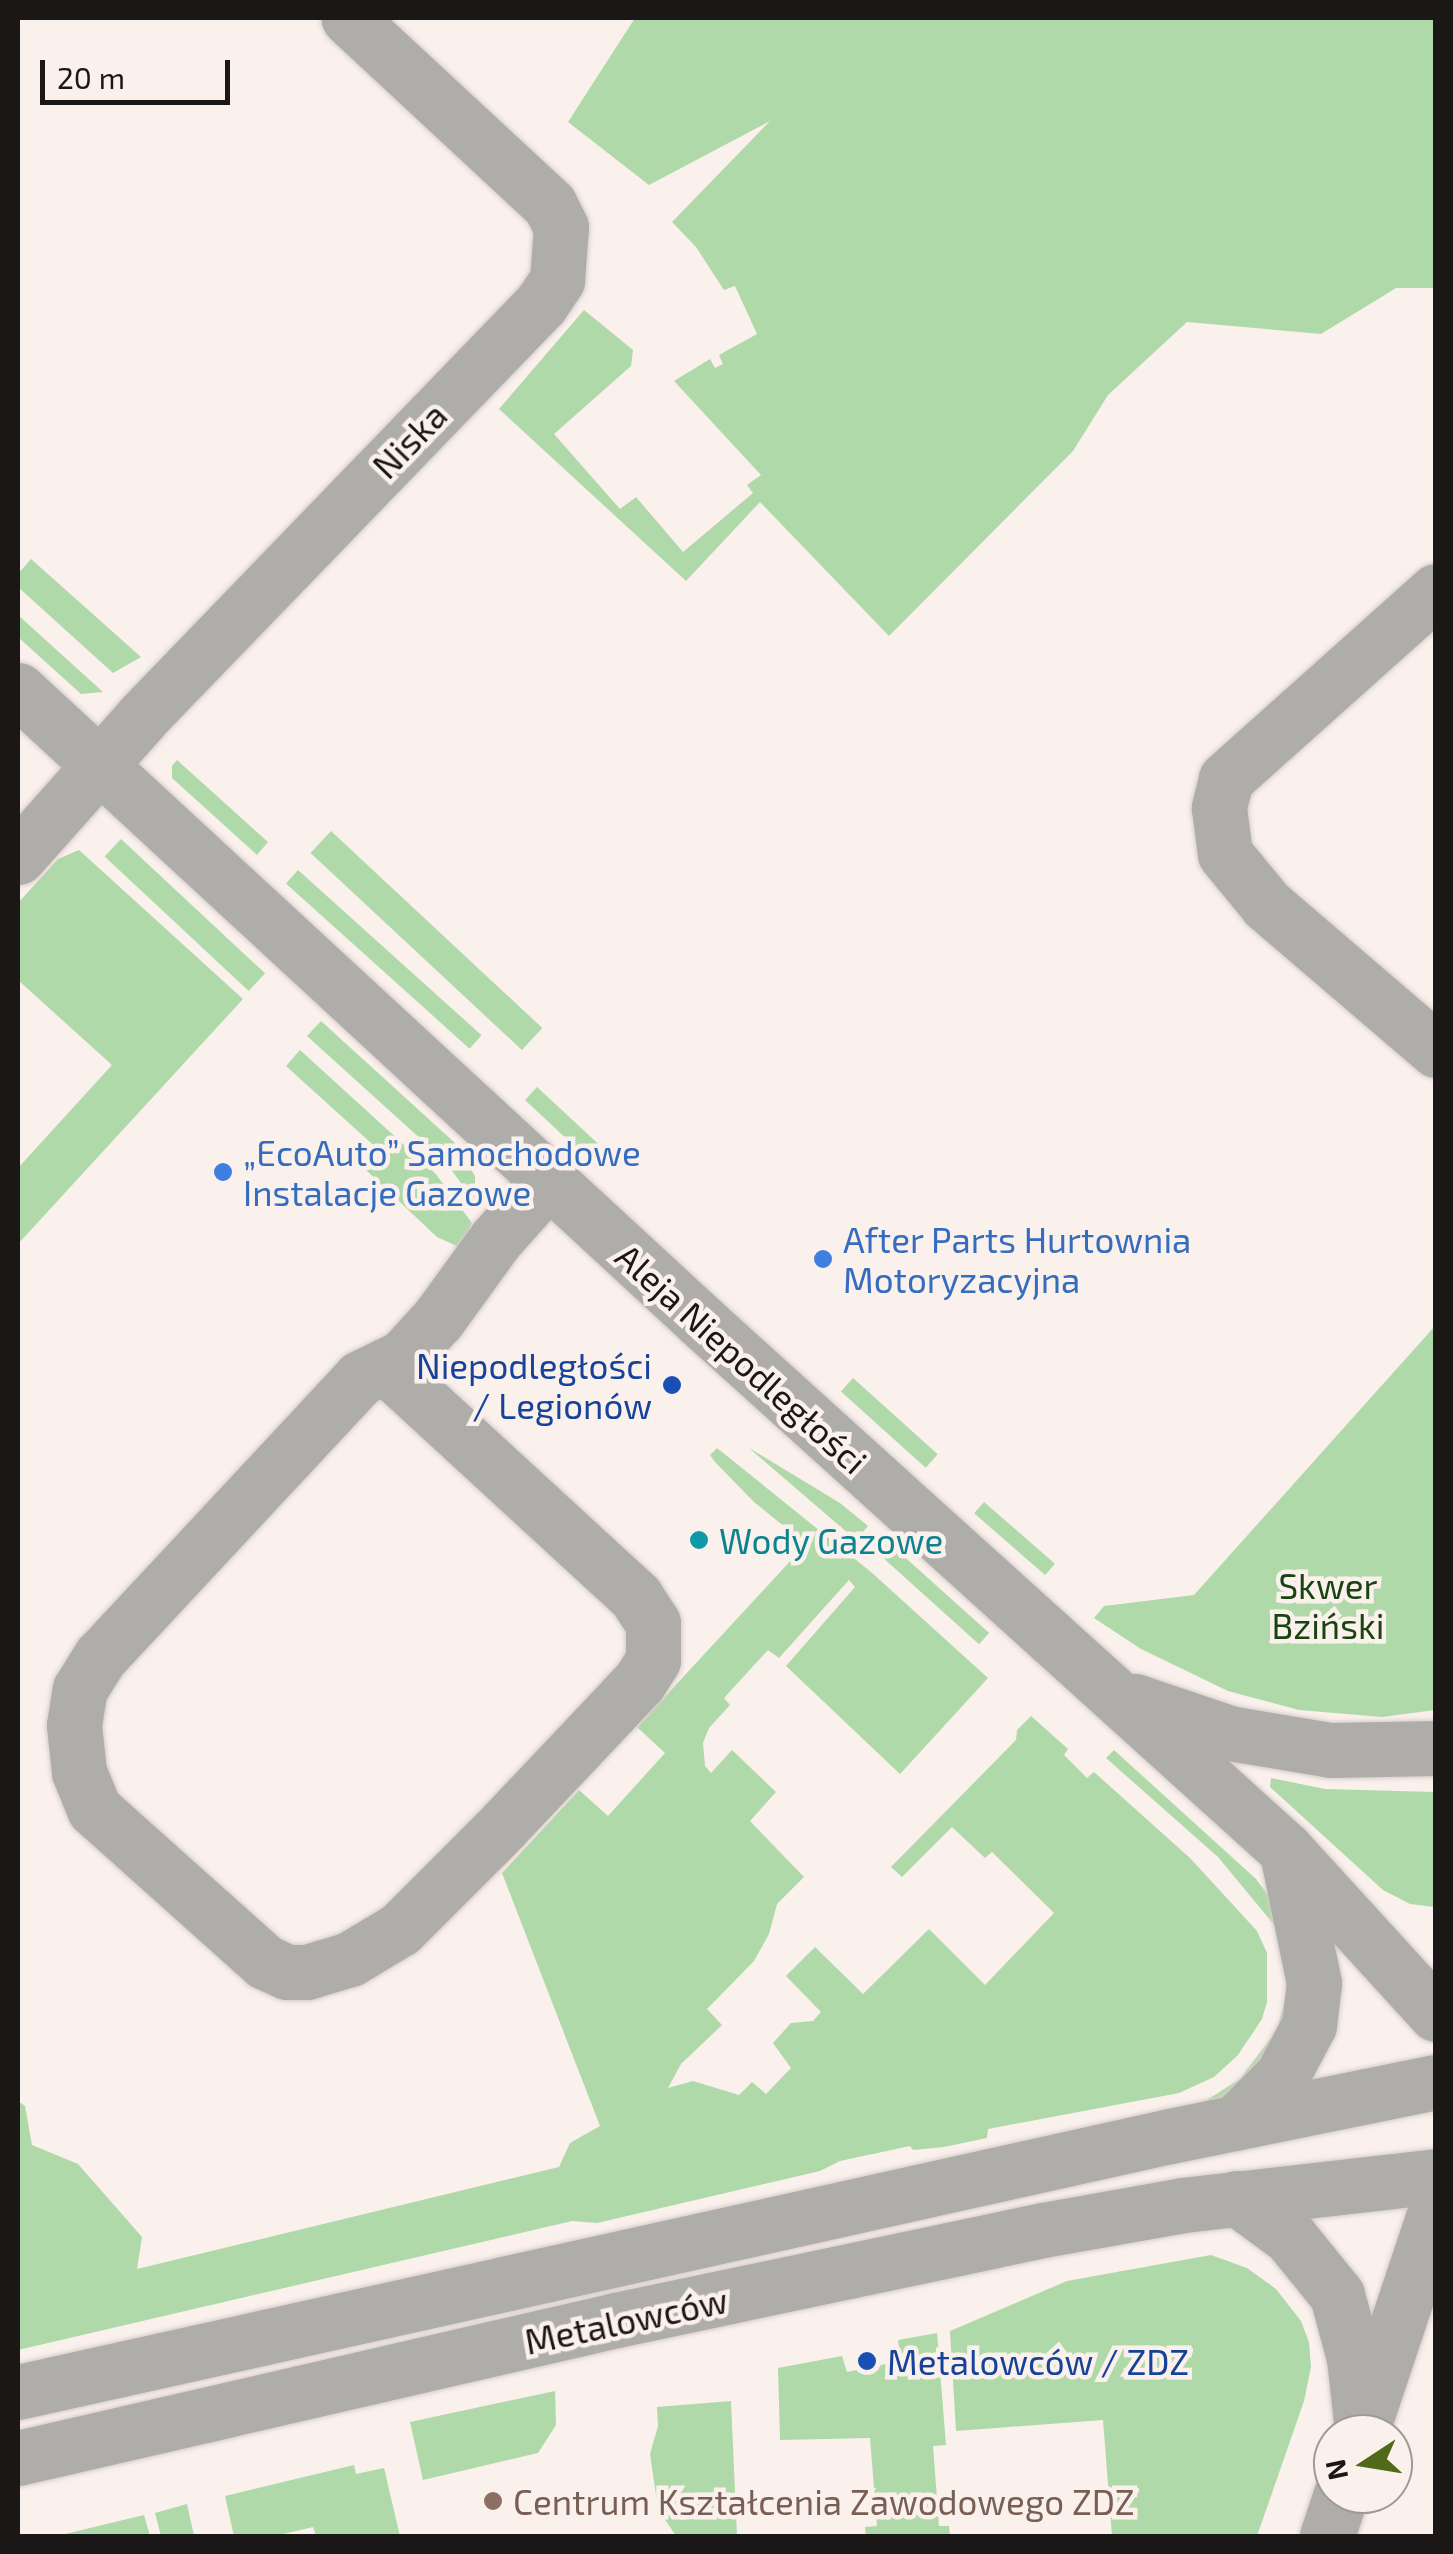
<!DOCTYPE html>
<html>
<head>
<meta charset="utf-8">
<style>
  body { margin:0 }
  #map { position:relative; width:1453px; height:2554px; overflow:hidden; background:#faf0ec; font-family:"Exo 2",sans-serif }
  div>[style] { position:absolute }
  .green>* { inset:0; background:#afd9a8; transform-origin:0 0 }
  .roads { filter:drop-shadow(0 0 2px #d6cdca) drop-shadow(0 0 2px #d6cdca) }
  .minor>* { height:55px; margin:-27.5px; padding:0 27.5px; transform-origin:27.5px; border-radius:27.5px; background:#aeada9 }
  .dots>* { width:28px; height:28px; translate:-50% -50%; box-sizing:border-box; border:5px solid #faf0ec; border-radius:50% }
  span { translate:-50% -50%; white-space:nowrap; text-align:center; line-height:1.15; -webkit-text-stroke:9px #faf0ec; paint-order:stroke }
  .street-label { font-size:35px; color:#1a1716 }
  .shop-label { font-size:35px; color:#366cbe }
  .left { translate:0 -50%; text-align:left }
  .transit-label { font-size:35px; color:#164399 }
  .right { translate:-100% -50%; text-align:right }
  .culture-label { font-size:35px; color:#0d838f }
  .park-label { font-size:35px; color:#194411 }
  .education-label { font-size:35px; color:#785e54 }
  .frame { position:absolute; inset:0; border:20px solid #1a1716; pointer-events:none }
  .north { position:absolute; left:1313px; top:2414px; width:100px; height:100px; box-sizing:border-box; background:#faf0ec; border:2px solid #a09996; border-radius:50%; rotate:258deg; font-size:28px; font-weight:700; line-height:40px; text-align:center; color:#1a1716 }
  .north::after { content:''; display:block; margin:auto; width:35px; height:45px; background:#50691a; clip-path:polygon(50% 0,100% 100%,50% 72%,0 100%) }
  .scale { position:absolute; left:40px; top:60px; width:190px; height:45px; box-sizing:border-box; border:5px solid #1a1716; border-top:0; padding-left:12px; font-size:30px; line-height:35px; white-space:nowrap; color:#1a1716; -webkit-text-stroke:8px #faf0ec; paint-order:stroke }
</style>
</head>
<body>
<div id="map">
  <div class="green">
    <div style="clip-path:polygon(635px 18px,1435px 18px,1435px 288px,1396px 288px,1321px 334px,1187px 322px,1108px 395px,1073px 451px,889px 636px,760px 502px,686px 581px,499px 409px,584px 310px,633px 350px,631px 366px,554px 434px,620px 509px,636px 497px,683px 552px,753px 493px,747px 485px,761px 475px,674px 381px,710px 359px,715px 368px,723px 364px,719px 355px,757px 334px,735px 286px,724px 290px,696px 247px,672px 222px,770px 121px,649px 185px,568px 122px)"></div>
    <div style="clip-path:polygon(31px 559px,141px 657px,113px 673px,18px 587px,18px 574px)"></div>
    <div style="clip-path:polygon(18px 615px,103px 692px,81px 694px,18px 637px)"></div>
    <div style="clip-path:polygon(177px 760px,268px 842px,257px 855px,172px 778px,172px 766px)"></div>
    <div style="left:331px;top:831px;width:289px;height:30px;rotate:43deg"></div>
    <div style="left:121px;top:839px;width:197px;height:24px;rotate:43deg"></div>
    <div style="clip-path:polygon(79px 850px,243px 999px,18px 1244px,18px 1168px,112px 1065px,18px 980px,18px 903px,58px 859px)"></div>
    <div style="left:298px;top:870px;width:247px;height:18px;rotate:42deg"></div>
    <div style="clip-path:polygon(321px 1021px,455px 1143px,475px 1176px,475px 1202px,444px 1160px,307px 1036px)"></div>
    <div style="clip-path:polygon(300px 1050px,435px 1173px,472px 1223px,461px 1248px,437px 1237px,366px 1170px,382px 1153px,286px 1066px)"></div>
    <div style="clip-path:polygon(537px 1087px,607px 1152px,609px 1162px,601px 1171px,525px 1100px)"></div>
    <div style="clip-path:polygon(1435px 1326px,1435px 1710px,1382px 1717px,1299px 1710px,1228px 1691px,1141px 1649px,1094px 1618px,1104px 1606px,1194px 1595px)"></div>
    <div style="left:853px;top:1378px;width:114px;height:18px;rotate:42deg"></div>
    <div style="clip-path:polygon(717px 1448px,871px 1572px,988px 1678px,900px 1774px,786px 1666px,855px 1587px,849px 1580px,779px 1658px,768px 1650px,724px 1698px,730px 1705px,709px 1728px,703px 1743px,705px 1766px,711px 1773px,732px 1750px,776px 1792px,750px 1821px,804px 1877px,777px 1904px,769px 1934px,754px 1961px,707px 2009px,722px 2025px,681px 2064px,668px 2088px,693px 2081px,739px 2095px,752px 2082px,766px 2094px,791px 2068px,773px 2043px,791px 2023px,813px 2021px,821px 2012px,786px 1976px,815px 1947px,863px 1994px,929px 1929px,985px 1985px,1054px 1913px,992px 1852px,985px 1858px,952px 1827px,902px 1877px,891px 1867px,1016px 1740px,1017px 1730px,1031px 1716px,1068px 1749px,1064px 1755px,1087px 1778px,1094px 1772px,1190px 1858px,1257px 1931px,1267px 1953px,1267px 2002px,1262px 2019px,1238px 2055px,1214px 2077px,1179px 2093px,988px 2129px,987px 2138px,944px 2147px,913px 2150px,910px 2146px,840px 2161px,820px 2171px,597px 2223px,572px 2221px,18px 2350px,18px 2101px,25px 2106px,32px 2145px,78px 2164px,142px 2237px,137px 2269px,559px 2167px,570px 2143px,600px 2126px,502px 1873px,579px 1790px,608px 1816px,665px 1753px,637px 1727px,806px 1544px,754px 1502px,715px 1462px,710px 1455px)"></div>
    <div style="clip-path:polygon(749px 1448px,840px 1503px,868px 1526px,856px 1540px)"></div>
    <div style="left:984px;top:1502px;width:94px;height:15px;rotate:41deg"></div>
    <div style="left:888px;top:1542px;width:136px;height:15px;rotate:42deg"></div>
    <div style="clip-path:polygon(1114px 1750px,1256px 1879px,1271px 1899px,1295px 1964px,1278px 2047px,1228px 2102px,1196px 2107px,1240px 2079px,1277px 2030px,1288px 1988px,1276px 1927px,1218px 1857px,1106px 1758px)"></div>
    <div style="clip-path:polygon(1271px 1778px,1325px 1789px,1435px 1792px,1435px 1907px,1410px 1904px,1383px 1890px,1270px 1787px)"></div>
    <div style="clip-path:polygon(1211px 2255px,1247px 2268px,1276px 2289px,1301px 2321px,1309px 2342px,1311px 2367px,1304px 2401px,1257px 2536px,1112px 2536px,1103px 2420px,956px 2431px,950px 2331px,1067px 2281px)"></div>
    <div style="clip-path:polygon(937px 2333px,946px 2445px,933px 2446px,939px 2526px,949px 2526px,950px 2536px,866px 2536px,865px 2527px,877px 2526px,870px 2438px,780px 2440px,778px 2368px,842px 2356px,847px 2372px,901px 2361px,898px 2340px)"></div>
    <div style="clip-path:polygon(555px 2391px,556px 2425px,538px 2453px,423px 2480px,410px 2422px)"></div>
    <div style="clip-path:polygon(731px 2401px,737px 2536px,676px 2536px,658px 2509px,650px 2454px,658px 2426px,657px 2407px)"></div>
    <div style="clip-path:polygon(354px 2465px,356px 2474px,384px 2468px,400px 2536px,316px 2536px,313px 2527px,275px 2536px,234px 2536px,225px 2496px)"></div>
    <div style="clip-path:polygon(187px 2504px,194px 2536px,161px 2536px,155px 2513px)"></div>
    <div style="clip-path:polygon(144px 2515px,150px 2536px,53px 2536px,65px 2534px)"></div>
  </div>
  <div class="roads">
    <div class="minor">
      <div style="left:1436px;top:591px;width:282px;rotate:138.2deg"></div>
      <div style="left:1226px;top:779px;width:30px;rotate:104deg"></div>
      <div style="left:1219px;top:808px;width:46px;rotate:82.6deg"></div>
      <div style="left:1225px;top:854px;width:66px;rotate:50.5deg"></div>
      <div style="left:1267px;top:905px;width:223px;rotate:40.6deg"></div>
      <div style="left:18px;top:690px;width:930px;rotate:42.73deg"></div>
      <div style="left:701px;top:1321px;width:789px;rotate:42.12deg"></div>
      <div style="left:1286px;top:1850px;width:222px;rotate:47.6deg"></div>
      <div style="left:18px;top:857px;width:188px;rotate:-48.4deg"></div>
      <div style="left:143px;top:716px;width:573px;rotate:-45.99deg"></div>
      <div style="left:541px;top:304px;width:29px;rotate:-56deg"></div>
      <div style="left:557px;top:280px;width:53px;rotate:-85.7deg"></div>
      <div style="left:561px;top:227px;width:25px;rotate:-117deg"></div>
      <div style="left:550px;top:205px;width:275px;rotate:-137.1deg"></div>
      <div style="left:385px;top:1366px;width:341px;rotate:42.6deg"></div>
      <div style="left:636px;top:1597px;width:31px;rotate:57deg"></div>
      <div style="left:653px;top:1623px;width:37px;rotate:90deg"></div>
      <div style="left:653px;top:1660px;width:26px;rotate:122deg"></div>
      <div style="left:639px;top:1682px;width:198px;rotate:133.4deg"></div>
      <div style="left:503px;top:1826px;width:146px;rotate:135deg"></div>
      <div style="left:400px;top:1929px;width:58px;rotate:149deg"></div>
      <div style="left:350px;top:1959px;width:45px;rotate:163.2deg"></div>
      <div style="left:307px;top:1972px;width:20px;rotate:180deg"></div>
      <div style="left:287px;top:1972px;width:24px;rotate:-156deg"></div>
      <div style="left:265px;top:1962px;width:229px;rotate:-138.2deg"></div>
      <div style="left:94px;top:1809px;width:40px;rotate:-112deg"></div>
      <div style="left:79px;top:1772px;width:47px;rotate:-96.1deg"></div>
      <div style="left:74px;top:1725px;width:36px;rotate:-81deg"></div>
      <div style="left:80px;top:1689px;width:39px;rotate:-58deg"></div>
      <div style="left:101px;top:1656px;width:380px;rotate:-47deg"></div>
      <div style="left:360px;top:1378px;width:48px;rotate:-26deg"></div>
      <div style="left:403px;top:1357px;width:52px;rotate:-47.4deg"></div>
      <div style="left:438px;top:1319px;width:99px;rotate:-54.1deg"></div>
      <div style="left:496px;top:1239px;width:78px;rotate:-48.1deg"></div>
      <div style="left:1135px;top:1701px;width:99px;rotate:18.8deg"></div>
      <div style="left:1229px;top:1733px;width:103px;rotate:9.5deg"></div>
      <div style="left:1331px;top:1750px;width:105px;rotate:-1.1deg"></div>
      <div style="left:1235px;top:2123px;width:66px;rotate:-45deg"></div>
      <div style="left:1282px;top:2076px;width:58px;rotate:-62.1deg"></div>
      <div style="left:1309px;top:2025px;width:42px;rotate:-83.2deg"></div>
      <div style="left:1314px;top:1983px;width:133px;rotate:-101.7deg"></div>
      <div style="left:1237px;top:2198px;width:66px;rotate:36.3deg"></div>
      <div style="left:1290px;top:2237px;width:75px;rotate:51deg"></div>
      <div style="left:1337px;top:2295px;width:65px;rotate:74.9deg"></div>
      <div style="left:1354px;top:2358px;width:73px;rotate:83.7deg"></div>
      <div style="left:18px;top:2392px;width:1180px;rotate:-12.53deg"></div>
      <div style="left:1170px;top:2136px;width:271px;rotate:-11.5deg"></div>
      <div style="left:1367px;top:2415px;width:217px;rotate:-71.5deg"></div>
      <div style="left:18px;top:2458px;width:614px;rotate:-12.99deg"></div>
      <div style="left:616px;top:2320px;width:436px;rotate:-11.9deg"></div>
      <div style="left:1043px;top:2230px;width:142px;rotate:-10.1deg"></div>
      <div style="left:1183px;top:2205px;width:255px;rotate:-6.5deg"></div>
      <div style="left:1327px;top:2536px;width:44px;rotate:-71.6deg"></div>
    </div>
  </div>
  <div class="dots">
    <div style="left:223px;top:1172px;background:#3f7fe0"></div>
    <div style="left:823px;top:1259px;background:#3f7fe0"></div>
    <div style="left:672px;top:1385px;background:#1a4fb4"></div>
    <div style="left:699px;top:1540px;background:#0f9aa8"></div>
    <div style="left:867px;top:2361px;background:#1a4fb4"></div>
    <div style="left:493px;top:2501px;background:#8d6e63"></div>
  </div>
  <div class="street-label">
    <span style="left:409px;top:440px;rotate:-46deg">Niska</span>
    <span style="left:742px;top:1358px;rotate:42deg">Aleja Niepodległości</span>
    <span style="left:626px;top:2320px;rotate:-12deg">Metalowców</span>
  </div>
  <div class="shop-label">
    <span class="left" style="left:243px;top:1172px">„EcoAuto” Samochodowe<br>Instalacje Gazowe</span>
    <span class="left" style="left:843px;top:1259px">After Parts Hurtownia<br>Motoryzacyjna</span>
  </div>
  <div class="transit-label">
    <span class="right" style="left:652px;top:1385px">Niepodległości<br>/ Legionów</span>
    <span class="left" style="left:887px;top:2361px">Metalowców / ZDZ</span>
  </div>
  <div class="culture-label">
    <span class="left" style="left:719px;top:1540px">Wody Gazowe</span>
  </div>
  <div class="park-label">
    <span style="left:1328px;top:1605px">Skwer<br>Bziński</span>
  </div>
  <div class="education-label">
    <span class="left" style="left:513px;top:2501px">Centrum Kształcenia Zawodowego ZDZ</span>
  </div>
  <div class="frame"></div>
  <div class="north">N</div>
  <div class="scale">20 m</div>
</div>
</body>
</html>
